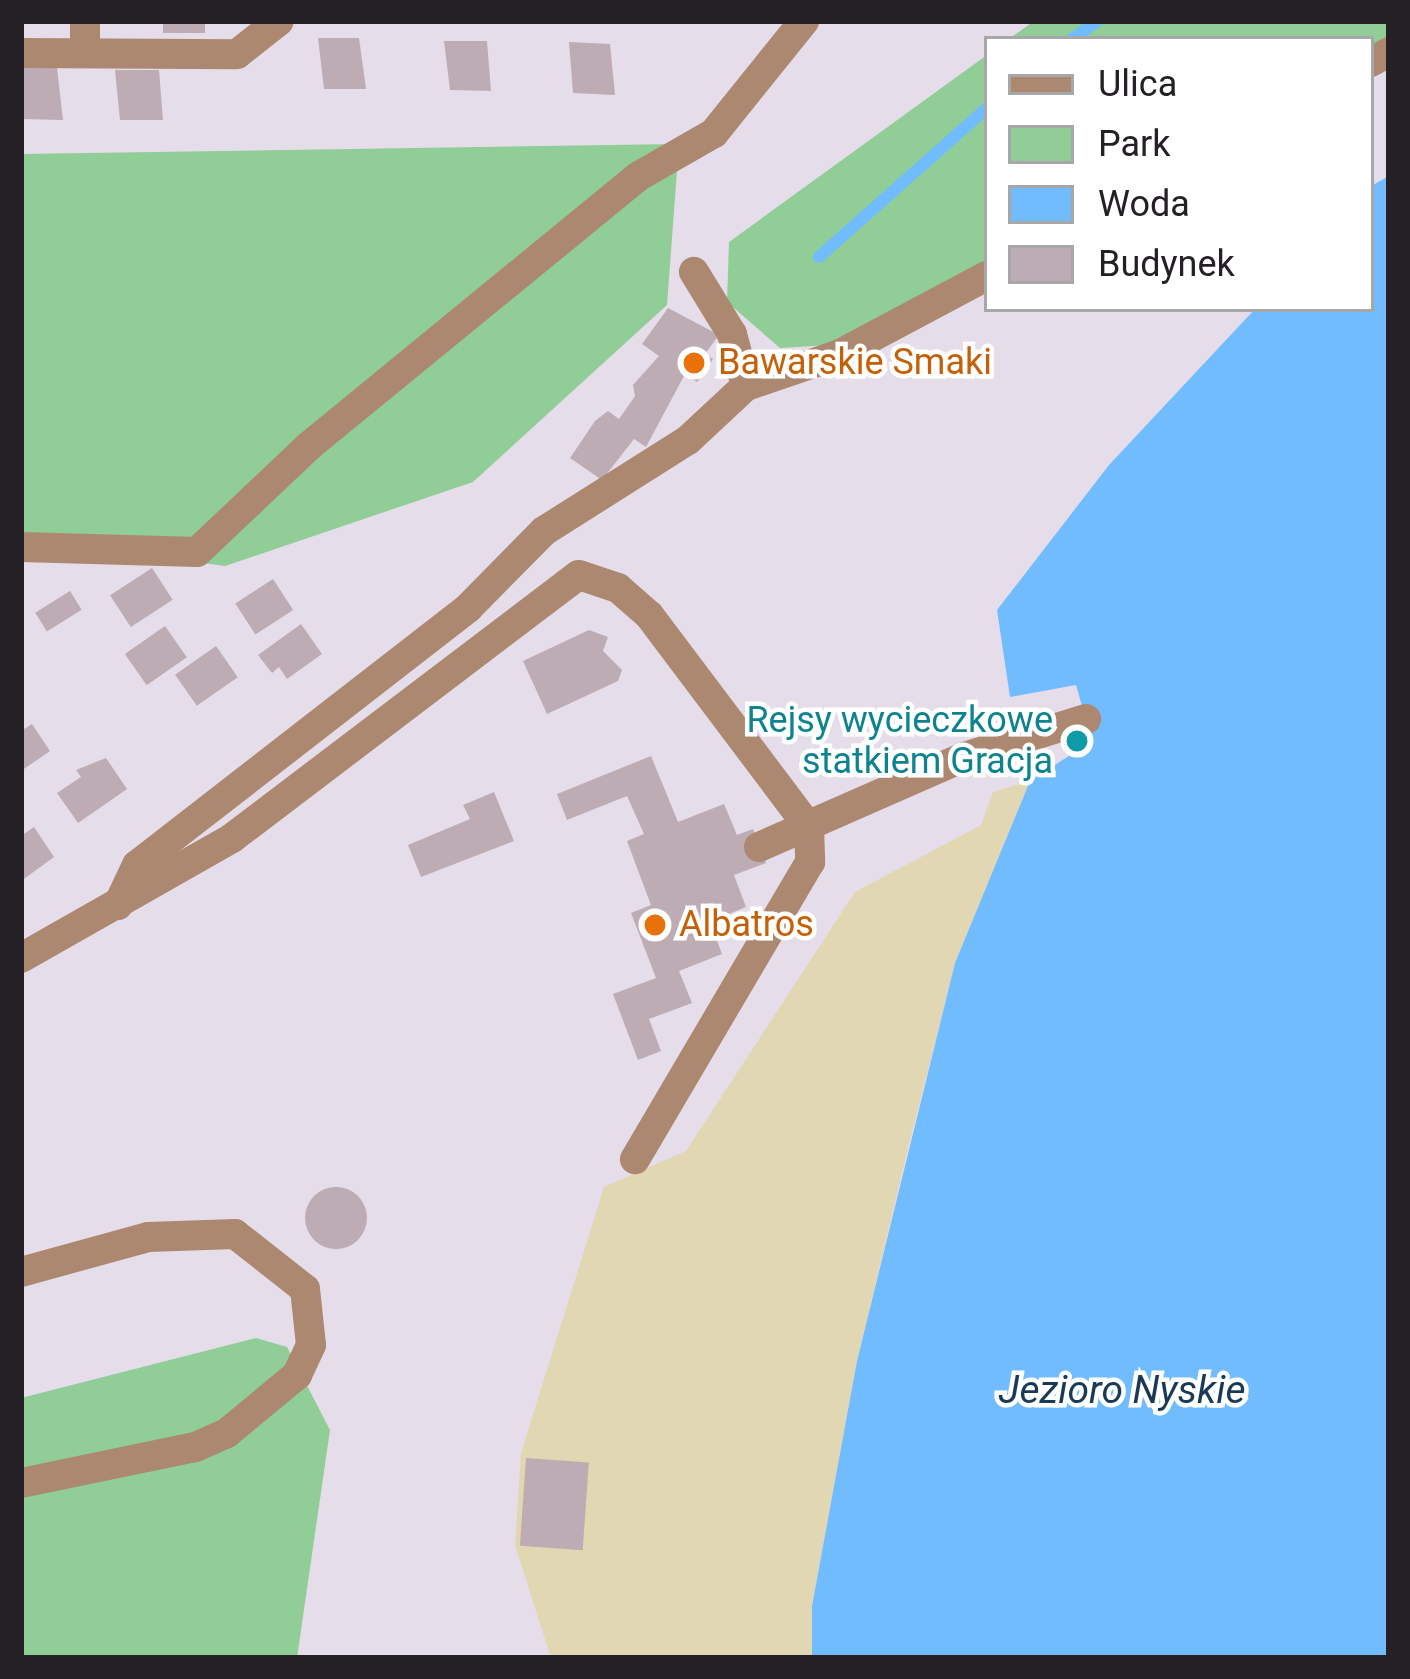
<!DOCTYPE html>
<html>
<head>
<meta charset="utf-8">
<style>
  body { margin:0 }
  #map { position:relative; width:1410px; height:1679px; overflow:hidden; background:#e6ddea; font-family:Roboto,sans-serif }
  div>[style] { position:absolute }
  .green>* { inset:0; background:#90cd97 }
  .sand>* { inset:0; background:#e1d7b2 }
  .water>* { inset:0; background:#71bcff }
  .stream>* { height:12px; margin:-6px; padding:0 6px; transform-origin:6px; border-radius:6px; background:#71bcff }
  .building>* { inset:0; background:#bdacb3; transform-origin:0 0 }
  .round { border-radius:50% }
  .minor>* { height:30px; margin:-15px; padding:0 15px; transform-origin:15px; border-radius:15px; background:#ac8871 }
  .dots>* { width:33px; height:33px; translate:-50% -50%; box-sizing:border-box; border:6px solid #fff; border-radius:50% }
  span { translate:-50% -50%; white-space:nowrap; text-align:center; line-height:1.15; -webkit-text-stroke:9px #fff; paint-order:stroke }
  .food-label { font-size:36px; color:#c56008 }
  .left { translate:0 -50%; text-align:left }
  .culture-label { font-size:36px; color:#0d838f }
  .right { translate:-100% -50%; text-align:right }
  .water-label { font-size:39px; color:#193954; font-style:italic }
  .frame { position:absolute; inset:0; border:24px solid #242025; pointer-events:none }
  .legend { position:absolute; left:984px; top:36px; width:390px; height:276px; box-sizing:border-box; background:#fff; border:3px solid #a7a6a8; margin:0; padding:15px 21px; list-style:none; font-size:36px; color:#242025 }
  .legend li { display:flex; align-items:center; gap:24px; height:60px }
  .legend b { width:60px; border:3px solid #a7a6a8 }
</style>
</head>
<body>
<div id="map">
  <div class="green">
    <div style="clip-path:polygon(1034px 21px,1389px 21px,1389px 52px,1371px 62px,1371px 39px,1009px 39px)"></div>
    <div style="clip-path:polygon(987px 55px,987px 276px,862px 343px,780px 348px,727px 302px,729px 242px)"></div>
    <div style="clip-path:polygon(679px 144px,667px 305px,473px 482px,225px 566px,146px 555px,21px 558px,21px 154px)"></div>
    <div style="clip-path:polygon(256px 1338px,287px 1347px,330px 1430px,297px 1658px,21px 1658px,21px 1398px)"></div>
  </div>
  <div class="sand">
    <div style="clip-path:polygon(1030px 781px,955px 963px,909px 1144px,857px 1361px,812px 1606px,812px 1658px,551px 1658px,515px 1545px,521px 1453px,604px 1187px,686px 1151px,855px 892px,981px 825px,993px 792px)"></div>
  </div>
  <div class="water">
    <div style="clip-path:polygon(1389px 176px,1389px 1658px,812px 1658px,812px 1606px,857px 1361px,955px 963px,1030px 781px,1092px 741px,1076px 685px,1010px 697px,997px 610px,1109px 465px,1255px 309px,1371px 309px,1371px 186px)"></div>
  </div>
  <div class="stream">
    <div style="left:1072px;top:39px;width:32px;rotate:-35deg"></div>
    <div style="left:819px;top:257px;width:225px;rotate:-41.6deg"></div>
  </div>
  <div class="building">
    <div style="left:163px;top:21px;width:42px;height:12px"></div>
    <div style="clip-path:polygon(318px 38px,359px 38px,366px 89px,324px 89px)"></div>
    <div style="clip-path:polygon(444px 41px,487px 41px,491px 91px,450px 90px)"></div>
    <div style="clip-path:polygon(569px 42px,610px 44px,615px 95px,573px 93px)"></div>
    <div style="clip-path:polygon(21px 68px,57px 68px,63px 120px,22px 119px)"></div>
    <div style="clip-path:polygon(115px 70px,159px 70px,163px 120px,120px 120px)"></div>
    <div style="clip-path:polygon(668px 308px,719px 335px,705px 354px,713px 359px,697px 382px,685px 374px,646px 447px,634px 439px,602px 480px,570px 458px,595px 421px,608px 411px,619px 419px,635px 396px,633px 385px,659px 356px,642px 344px)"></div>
    <div style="left:152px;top:568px;width:38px;height:50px;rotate:57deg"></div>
    <div style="left:273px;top:579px;width:37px;height:45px;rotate:57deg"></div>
    <div style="left:70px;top:591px;width:22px;height:41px;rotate:58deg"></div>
    <div style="clip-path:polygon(301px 624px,322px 654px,287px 679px,279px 667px,272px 673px,258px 655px)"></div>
    <div style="left:165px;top:626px;width:38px;height:49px;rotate:55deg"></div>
    <div style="clip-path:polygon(589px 630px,608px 637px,603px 651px,622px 670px,618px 681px,547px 714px,523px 661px)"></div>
    <div style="left:216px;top:646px;width:38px;height:50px;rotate:55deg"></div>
    <div style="clip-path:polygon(32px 724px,50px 751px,21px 771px,21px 731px)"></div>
    <div style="clip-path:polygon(651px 756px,678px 822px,724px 804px,737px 835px,753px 829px,766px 863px,734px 875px,746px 907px,710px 922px,722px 954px,679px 971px,692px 1003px,649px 1019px,661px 1051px,638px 1060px,613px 994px,656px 978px,631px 913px,651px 905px,627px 841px,644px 834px,627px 796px,567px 820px,557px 794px)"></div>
    <div style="clip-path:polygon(106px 758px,127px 789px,78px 823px,57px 793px,81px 777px,76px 770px)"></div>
    <div style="clip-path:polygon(494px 792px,514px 841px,421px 877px,408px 845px,470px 819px,463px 805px)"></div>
    <div style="clip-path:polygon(34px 827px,54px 857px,21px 881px,21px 836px)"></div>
    <div class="round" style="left:305px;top:1187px;width:62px;height:62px"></div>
    <div style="left:526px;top:1458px;width:63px;height:88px;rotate:4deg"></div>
  </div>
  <div class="minor">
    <div style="left:85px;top:21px;width:32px;rotate:90deg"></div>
    <div style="left:21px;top:53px;width:216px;rotate:0.3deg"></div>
    <div style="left:237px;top:54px;width:53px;rotate:-38.2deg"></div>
    <div style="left:1371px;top:62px;width:21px;rotate:-29deg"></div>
    <div style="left:746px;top:386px;width:99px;rotate:-18.8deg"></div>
    <div style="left:840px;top:354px;width:166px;rotate:-28deg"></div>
    <div style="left:21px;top:547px;width:176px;rotate:1.6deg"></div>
    <div style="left:197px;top:552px;width:154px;rotate:-43.4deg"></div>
    <div style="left:309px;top:446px;width:426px;rotate:-39.3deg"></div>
    <div style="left:639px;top:176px;width:86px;rotate:-29.8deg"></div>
    <div style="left:714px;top:133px;width:144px;rotate:-51.2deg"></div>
    <div style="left:759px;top:847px;width:224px;rotate:-23.7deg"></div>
    <div style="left:964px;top:757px;width:128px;rotate:-17.3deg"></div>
    <div style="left:118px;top:905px;width:44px;rotate:-64.6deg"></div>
    <div style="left:137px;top:865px;width:419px;rotate:-37.8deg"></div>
    <div style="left:468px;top:608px;width:108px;rotate:-45.4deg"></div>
    <div style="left:544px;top:531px;width:170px;rotate:-32.3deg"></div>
    <div style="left:688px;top:440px;width:79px;rotate:-43deg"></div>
    <div style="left:746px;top:386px;width:54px;rotate:-105.1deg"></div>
    <div style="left:732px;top:334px;width:73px;rotate:-121.5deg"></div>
    <div style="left:21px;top:958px;width:243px;rotate:-29.6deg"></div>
    <div style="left:232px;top:838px;width:435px;rotate:-37.2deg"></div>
    <div style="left:579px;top:575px;width:41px;rotate:18.4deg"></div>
    <div style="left:618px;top:588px;width:41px;rotate:41.1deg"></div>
    <div style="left:649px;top:615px;width:266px;rotate:53deg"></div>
    <div style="left:809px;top:827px;width:35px;rotate:88deg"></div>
    <div style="left:810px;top:862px;width:345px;rotate:120.5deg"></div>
    <div style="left:21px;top:1272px;width:132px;rotate:-15.4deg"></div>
    <div style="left:148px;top:1237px;width:87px;rotate:-2deg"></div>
    <div style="left:235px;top:1234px;width:89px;rotate:38.2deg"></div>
    <div style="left:305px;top:1289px;width:56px;rotate:83.9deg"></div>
    <div style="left:311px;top:1345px;width:33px;rotate:115deg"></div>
    <div style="left:297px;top:1375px;width:91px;rotate:140.4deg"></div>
    <div style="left:227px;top:1433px;width:35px;rotate:156deg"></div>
    <div style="left:195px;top:1447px;width:178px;rotate:168.3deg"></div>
  </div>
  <div class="dots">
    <div style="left:694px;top:363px;background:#e8710a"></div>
    <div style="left:1077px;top:741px;background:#0f9aa8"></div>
    <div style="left:655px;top:925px;background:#e8710a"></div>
  </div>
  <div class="food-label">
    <span class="left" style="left:718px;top:363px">Bawarskie Smaki</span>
    <span class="left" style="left:679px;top:925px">Albatros</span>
  </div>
  <div class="culture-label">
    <span class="right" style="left:1053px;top:741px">Rejsy wycieczkowe<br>statkiem Gracja</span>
  </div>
  <div class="water-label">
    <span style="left:1122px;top:1390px">Jezioro Nyskie</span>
  </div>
  <div class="frame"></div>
  <ul class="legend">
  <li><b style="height:15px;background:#ac8871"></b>Ulica</li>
  <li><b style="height:33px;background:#90cd97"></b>Park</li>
  <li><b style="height:33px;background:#71bcff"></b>Woda</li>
  <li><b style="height:33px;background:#bdacb3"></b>Budynek</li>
  </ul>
</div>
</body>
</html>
